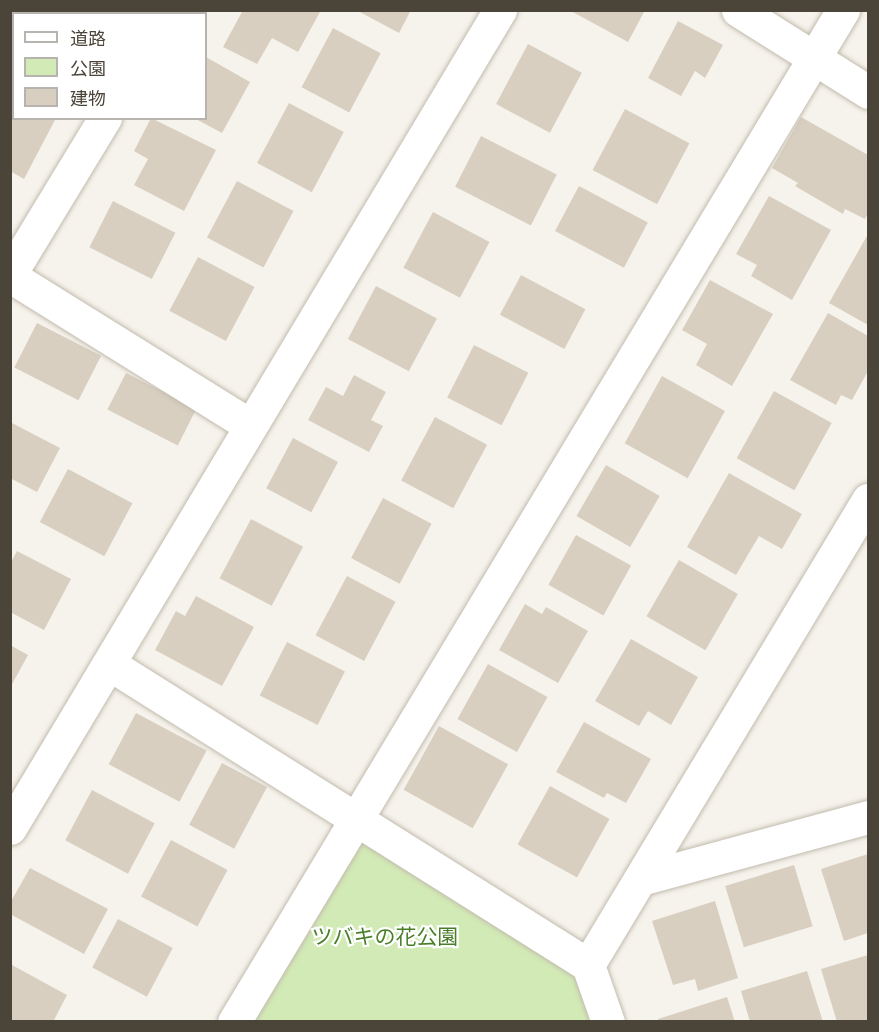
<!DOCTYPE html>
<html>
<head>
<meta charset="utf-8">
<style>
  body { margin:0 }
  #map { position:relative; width:879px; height:1032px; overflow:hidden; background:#f6f3ec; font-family:"DM Sans","Noto Sans JP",sans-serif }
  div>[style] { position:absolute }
  .green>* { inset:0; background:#d2eab5 }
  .building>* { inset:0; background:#d8cfc1; transform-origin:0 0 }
  .roads { filter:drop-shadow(0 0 2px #c2bbae) drop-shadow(0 0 2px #c2bbae) }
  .minor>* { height:33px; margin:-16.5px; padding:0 16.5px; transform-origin:16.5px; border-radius:16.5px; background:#fff }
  span { translate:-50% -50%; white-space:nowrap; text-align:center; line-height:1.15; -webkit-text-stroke:4.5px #fff; paint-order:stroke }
  .park-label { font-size:21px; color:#4a7f2a }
  .frame { position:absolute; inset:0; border:12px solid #4b4439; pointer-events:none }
  .legend { position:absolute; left:12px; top:12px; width:195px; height:108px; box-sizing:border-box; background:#fff; border:2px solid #b7b4b0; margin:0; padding:8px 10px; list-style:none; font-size:18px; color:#4b4439 }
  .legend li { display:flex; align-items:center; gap:12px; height:30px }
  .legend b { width:30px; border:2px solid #b7b4b0 }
</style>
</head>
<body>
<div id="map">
  <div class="green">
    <div style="clip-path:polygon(357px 819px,588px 965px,608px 1022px,234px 1022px)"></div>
  </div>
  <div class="building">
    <div style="clip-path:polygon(10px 10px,74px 10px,73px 14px)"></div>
    <div style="clip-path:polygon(243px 10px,317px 10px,320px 12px,298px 52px,272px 38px,257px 64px,223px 47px)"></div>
    <div style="clip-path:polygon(356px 10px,411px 10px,399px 33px)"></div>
    <div style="clip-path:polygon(569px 10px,645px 10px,628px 42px)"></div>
    <div style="clip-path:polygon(678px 21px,723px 45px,705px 78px,695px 71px,681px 96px,648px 78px)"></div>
    <div style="left:333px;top:28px;width:54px;height:67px;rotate:28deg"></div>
    <div style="left:528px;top:44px;width:61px;height:68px;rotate:28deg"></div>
    <div style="clip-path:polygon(206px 57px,250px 82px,222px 133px,194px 118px,206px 118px)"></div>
    <div style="clip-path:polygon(10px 81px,14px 118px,56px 118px,24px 179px,10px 171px)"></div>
    <div style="left:289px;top:103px;width:62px;height:68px;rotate:28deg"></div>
    <div style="left:625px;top:109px;width:73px;height:69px;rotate:28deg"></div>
    <div style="clip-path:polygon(801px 117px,868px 155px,868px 213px,865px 219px,845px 209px,843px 214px,795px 186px,798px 183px,772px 168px)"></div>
    <div style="clip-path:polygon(151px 118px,216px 150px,184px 211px,134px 185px,148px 159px,134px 151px)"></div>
    <div style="left:481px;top:136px;width:85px;height:57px;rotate:27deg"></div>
    <div style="left:237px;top:181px;width:64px;height:64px;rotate:28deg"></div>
    <div style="left:579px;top:186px;width:78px;height:51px;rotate:28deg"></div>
    <div style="clip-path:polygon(769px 196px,831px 230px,792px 300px,751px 276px,757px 265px,736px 254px)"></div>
    <div style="left:113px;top:201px;width:70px;height:52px;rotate:27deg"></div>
    <div style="left:433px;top:212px;width:64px;height:63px;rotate:28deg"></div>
    <div style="clip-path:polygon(868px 234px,868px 325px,829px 303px)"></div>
    <div style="left:198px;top:257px;width:64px;height:61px;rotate:28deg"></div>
    <div style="left:521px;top:275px;width:73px;height:45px;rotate:28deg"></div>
    <div style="clip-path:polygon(710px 280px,773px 314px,732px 386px,696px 365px,707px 344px,682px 330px)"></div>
    <div style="left:376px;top:286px;width:69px;height:60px;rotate:28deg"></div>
    <div style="clip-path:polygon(828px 313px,868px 336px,868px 371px,852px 400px,841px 395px,836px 405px,790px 380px)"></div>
    <div style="left:37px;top:323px;width:72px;height:50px;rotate:27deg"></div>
    <div style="left:474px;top:345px;width:61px;height:59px;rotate:27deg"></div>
    <div style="left:126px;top:373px;width:79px;height:41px;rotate:27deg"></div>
    <div style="clip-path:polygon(354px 375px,386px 392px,371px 420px,383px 426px,369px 452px,308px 420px,326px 387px,343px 396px)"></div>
    <div style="left:662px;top:376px;width:72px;height:77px;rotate:29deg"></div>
    <div style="left:774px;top:391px;width:66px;height:77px;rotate:29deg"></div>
    <div style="left:435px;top:417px;width:59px;height:72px;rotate:28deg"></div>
    <div style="clip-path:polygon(10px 422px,60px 448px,37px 492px,10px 478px)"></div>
    <div style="left:293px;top:438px;width:51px;height:57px;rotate:28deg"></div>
    <div style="left:606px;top:465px;width:62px;height:59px;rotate:30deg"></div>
    <div style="left:68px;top:469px;width:73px;height:60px;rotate:28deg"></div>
    <div style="clip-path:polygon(729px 473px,802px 514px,782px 549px,759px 536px,736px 575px,687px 547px)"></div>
    <div style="left:383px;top:498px;width:55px;height:68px;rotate:28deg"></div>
    <div style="left:251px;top:519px;width:59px;height:67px;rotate:28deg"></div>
    <div style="left:576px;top:535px;width:63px;height:57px;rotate:29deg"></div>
    <div style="clip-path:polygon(17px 551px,71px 579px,44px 630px,10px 612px,10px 564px)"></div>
    <div style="left:679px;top:560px;width:68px;height:65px;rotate:30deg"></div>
    <div style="left:347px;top:576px;width:55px;height:67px;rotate:28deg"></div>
    <div style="clip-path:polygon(196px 596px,254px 627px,222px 686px,155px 650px,176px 611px,185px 616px)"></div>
    <div style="clip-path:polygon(525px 604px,542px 614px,546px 607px,588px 631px,558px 683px,499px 650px)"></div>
    <div style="clip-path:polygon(631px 639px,698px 677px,671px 725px,648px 711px,639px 726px,595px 701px)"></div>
    <div style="left:287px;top:642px;width:65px;height:60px;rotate:27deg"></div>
    <div style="clip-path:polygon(10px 645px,28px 655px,10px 688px)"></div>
    <div style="left:488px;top:664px;width:68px;height:63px;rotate:29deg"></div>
    <div style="left:136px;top:713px;width:80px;height:58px;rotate:28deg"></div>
    <div style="clip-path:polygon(584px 722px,651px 759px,626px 803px,607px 793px,604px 798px,556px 772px)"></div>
    <div style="left:439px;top:726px;width:79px;height:73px;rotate:29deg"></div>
    <div style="left:222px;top:763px;width:51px;height:70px;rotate:28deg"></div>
    <div style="left:550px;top:786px;width:68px;height:67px;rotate:29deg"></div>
    <div style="left:92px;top:790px;width:71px;height:57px;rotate:28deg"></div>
    <div style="left:171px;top:840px;width:64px;height:64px;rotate:28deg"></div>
    <div style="clip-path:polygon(868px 854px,868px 933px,844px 941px,821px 869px)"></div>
    <div style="left:794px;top:865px;width:64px;height:72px;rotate:73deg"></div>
    <div style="clip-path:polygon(30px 868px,108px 909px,84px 954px,10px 914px,10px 903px)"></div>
    <div style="clip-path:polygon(715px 901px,738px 978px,698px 991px,695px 979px,673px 985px,652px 921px)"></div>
    <div style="left:118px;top:919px;width:62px;height:55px;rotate:28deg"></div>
    <div style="clip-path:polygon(868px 955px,868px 1022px,837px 1022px,821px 969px)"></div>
    <div style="clip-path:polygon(10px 964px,67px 995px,53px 1022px,10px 1021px)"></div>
    <div style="clip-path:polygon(807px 971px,823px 1022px,750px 1022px,741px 991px)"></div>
    <div style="clip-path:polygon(727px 997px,735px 1022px,659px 1022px,658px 1019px)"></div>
  </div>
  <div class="roads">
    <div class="minor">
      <div style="left:738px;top:10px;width:154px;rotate:32.2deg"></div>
      <div style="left:168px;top:14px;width:4px;rotate:-63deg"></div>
      <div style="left:10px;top:274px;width:183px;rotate:-58.7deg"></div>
      <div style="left:10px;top:276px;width:282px;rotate:31.9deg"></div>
      <div style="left:111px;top:665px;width:563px;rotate:32.17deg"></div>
      <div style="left:588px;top:965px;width:60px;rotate:70.7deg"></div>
      <div style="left:10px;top:828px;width:954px;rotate:-59.08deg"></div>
      <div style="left:640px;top:879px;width:236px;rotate:-15.2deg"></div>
      <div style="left:588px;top:965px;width:543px;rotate:-58.95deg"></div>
      <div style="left:234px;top:1022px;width:1181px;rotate:-58.96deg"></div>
    </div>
  </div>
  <div class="park-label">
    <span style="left:385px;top:937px">ツバキの花公園</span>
  </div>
  <div class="frame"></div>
  <ul class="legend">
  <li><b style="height:8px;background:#fff"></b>道路</li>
  <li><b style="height:16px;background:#d2eab5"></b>公園</li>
  <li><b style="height:16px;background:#d8cfc1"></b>建物</li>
  </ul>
</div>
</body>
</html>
